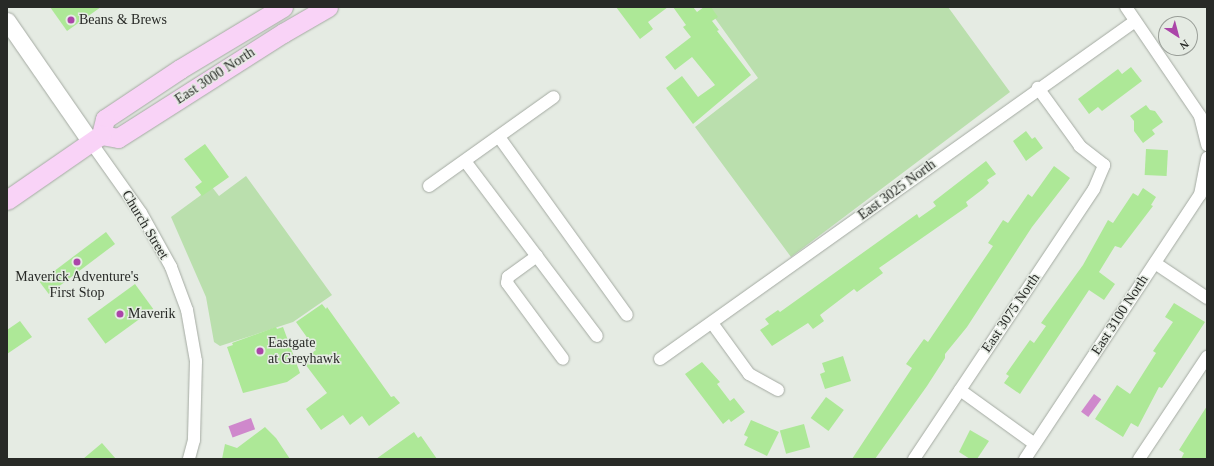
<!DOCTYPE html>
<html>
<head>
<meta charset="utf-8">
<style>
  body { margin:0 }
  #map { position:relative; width:1214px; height:466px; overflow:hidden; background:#e5ebe3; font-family:"Times New Roman",serif }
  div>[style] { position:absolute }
  .green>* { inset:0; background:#badfad }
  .water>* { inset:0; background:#cf88cc; transform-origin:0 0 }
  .building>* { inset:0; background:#ade897; transform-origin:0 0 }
  .roads { filter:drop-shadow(0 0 1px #a4aaa2) drop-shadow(0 0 1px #a4aaa2) }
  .street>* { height:12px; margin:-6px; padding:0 6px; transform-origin:6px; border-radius:6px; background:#fff }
  .secondary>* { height:17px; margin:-8.5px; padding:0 8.5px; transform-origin:8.5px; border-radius:8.5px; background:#fff }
  .primary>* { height:19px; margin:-9.5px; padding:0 9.5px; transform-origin:9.5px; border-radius:9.5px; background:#f9d3f7 }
  .dots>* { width:11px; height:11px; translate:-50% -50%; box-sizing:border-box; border:2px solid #e5ebe3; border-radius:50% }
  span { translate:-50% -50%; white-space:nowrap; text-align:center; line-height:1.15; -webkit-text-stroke:3px #e5ebe3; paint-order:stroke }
  .poi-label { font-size:14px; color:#282a27 }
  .left { translate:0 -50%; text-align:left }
  .street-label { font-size:14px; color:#282a27 }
  .frame { position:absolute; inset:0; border:8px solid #282a27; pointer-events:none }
  .north { position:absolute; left:1158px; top:16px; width:40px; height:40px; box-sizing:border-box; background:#e5ebe3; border:1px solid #999e98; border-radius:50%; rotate:144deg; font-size:11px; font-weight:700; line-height:16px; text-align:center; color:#282a27 }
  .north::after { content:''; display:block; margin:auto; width:14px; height:18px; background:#ab45a9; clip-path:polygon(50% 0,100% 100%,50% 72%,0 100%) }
</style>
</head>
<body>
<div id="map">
  <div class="green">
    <div style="clip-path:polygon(707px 7px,948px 7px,1010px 92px,791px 257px,695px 127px,758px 78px)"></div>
    <div style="clip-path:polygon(246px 176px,332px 295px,293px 322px,220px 346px,214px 342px,206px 297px,171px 217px,212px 187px,219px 196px)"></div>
  </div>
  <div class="water">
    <div style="left:1094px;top:394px;width:9px;height:22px;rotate:36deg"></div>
    <div style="left:251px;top:418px;width:12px;height:24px;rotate:70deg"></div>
  </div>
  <div class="building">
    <div style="clip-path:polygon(50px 7px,101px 7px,67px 31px)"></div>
    <div style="clip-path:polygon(616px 7px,668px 7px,648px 22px,653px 29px,640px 39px)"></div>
    <div style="clip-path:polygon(673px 7px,693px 7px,697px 12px,704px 7px,711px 7px,718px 17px,712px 21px,719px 30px,717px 31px,751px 75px,693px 124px,666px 88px,682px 76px,698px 97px,715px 85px,692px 57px,675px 70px,665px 57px,691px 37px,683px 27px,686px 25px)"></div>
    <div style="clip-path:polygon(1131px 67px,1142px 81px,1102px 111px,1098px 107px,1089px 114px,1078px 99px,1118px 69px,1122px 74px)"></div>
    <div style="clip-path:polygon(1146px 105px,1150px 110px,1155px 111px,1163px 122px,1152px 130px,1155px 134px,1143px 143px,1134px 131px,1134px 121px,1130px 116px)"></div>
    <div style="clip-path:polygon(1026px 131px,1032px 139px,1035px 137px,1043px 148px,1026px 161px,1013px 141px)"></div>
    <div style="clip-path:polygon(205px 144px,229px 177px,202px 196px,195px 187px,202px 182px,184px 159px)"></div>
    <div style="left:1146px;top:149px;width:22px;height:26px;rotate:3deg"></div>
    <div style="clip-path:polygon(986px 161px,996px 174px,987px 180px,989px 183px,983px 189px,966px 202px,968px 206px,879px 268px,883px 273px,857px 292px,854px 289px,820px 315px,824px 321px,813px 329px,808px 323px,772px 346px,760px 330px,769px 324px,765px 319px,778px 310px,780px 312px,917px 214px,919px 218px,936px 206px,933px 202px)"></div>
    <div style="clip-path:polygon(1054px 166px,1070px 178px,1032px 227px,967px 327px,945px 354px,945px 358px,927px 386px,875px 459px,852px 459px,912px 368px,906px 364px,924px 339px,928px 342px,993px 246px,988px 243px,1003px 220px,1008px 223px,1028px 194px,1032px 197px)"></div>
    <div style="clip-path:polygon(1143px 188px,1156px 197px,1151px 205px,1153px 206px,1121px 248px,1115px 246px,1099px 272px,1115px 284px,1104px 300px,1089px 290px,1020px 394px,1004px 383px,1009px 376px,1006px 374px,1030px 340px,1034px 343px,1046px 326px,1041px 323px,1083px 265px,1108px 220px,1113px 223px,1133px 193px,1138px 196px)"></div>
    <div style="left:106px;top:232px;width:15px;height:83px;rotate:53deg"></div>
    <div style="left:135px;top:284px;width:31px;height:59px;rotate:54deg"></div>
    <div style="clip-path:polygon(1174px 303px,1205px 322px,1162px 388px,1159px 387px,1138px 427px,1131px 423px,1123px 437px,1095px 419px,1117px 385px,1130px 394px,1156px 353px,1153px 351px,1173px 322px,1165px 317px)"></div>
    <div style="clip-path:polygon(322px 304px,326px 309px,327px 307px,391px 397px,394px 396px,400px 403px,369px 426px,362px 416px,350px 425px,343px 415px,321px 430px,306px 409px,327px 393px,302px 360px,316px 350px,296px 322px)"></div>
    <div style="clip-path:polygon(20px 321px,32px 337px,7px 354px,7px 330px)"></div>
    <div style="clip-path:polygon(276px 327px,277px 329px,283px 327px,300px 373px,287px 382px,243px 393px,227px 347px,233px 345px,232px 343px)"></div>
    <div style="clip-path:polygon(843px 356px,851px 381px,825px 389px,820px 374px,825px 372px,822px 363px)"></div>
    <div style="clip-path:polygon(702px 362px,720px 382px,717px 384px,730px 401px,734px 398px,745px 412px,731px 422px,729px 419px,723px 424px,685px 374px)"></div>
    <div style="left:826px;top:397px;width:22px;height:26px;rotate:36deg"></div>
    <div style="clip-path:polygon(1207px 406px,1207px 459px,1181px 459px,1184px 453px,1179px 450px)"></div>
    <div style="clip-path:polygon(751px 420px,779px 432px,767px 456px,744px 445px,748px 437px,744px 435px)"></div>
    <div style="left:804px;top:424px;width:24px;height:25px;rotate:75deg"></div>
    <div style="clip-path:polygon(265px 427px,276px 438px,290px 459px,222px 459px,225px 444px,237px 448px)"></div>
    <div style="clip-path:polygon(970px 430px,989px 441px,977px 459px,970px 459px,959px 452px)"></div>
    <div style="clip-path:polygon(414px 432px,418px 438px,421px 436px,437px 459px,376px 459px)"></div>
    <div style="clip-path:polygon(102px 443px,116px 459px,83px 459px)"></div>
  </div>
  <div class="roads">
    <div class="street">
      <div style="left:1126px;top:7px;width:132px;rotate:55.8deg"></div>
      <div style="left:1200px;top:116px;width:30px;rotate:76deg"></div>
      <div style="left:499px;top:137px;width:219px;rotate:54.3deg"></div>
      <div style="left:90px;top:141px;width:88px;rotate:54.7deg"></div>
      <div style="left:141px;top:213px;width:62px;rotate:60.9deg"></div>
      <div style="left:171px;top:267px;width:46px;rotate:69.6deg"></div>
      <div style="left:187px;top:310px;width:52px;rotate:80deg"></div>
      <div style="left:196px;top:361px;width:79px;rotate:91.5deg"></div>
      <div style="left:194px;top:440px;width:20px;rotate:105deg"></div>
      <div style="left:465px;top:161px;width:219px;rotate:53deg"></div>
      <div style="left:429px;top:186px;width:153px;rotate:-35.5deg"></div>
      <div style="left:537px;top:256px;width:36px;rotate:144deg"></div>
      <div style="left:508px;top:277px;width:6px;rotate:99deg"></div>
      <div style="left:507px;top:283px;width:94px;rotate:53.6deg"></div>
      <div style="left:1155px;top:263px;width:63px;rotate:33.9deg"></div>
      <div style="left:712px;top:323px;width:63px;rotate:54deg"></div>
      <div style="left:749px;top:374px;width:33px;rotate:29deg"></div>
      <div style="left:660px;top:359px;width:583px;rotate:-35.43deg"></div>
      <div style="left:960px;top:390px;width:92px;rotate:35.8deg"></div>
      <div style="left:914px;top:459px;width:324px;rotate:-56.3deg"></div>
      <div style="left:1094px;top:189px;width:26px;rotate:-67deg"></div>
      <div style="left:1104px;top:165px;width:31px;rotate:-142deg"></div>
      <div style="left:1080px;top:146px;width:72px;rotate:-125.9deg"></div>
      <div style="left:1025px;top:459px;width:317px;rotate:-56.5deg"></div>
      <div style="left:1200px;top:195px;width:38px;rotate:-79deg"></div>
      <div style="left:1139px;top:459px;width:123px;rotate:-56.3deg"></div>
    </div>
    <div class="secondary">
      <div style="left:7px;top:21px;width:146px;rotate:55.3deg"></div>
    </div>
    <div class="primary">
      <div style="left:283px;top:7px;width:120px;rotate:149deg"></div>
      <div style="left:180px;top:69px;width:90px;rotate:146.3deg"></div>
      <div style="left:105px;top:119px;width:16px;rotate:104deg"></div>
      <div style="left:101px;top:135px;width:17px;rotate:10deg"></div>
      <div style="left:118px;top:138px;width:196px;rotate:-32.5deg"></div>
      <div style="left:283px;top:33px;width:52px;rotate:-30deg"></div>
      <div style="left:7px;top:200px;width:114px;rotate:-34.7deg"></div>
    </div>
  </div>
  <div class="dots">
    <div style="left:71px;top:20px;background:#ab45a9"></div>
    <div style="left:77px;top:262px;background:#ab45a9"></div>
    <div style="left:120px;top:314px;background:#ab45a9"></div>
    <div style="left:260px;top:351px;background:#ab45a9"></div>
  </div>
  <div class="poi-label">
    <span class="left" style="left:79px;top:20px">Beans &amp; Brews</span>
    <span style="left:77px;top:285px">Maverick Adventure's<br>First Stop</span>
    <span class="left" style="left:128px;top:314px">Maverik</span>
    <span class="left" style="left:268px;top:351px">Eastgate<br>at Greyhawk</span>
  </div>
  <div class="street-label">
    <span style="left:215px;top:76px;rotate:-33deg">East 3000 North</span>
    <span style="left:897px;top:190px;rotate:-36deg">East 3025 North</span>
    <span style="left:145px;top:225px;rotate:59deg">Church Street</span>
    <span style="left:1011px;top:313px;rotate:-56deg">East 3075 North</span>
    <span style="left:1120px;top:315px;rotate:-57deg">East 3100 North</span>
  </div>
  <div class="frame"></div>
  <div class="north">N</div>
</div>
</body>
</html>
